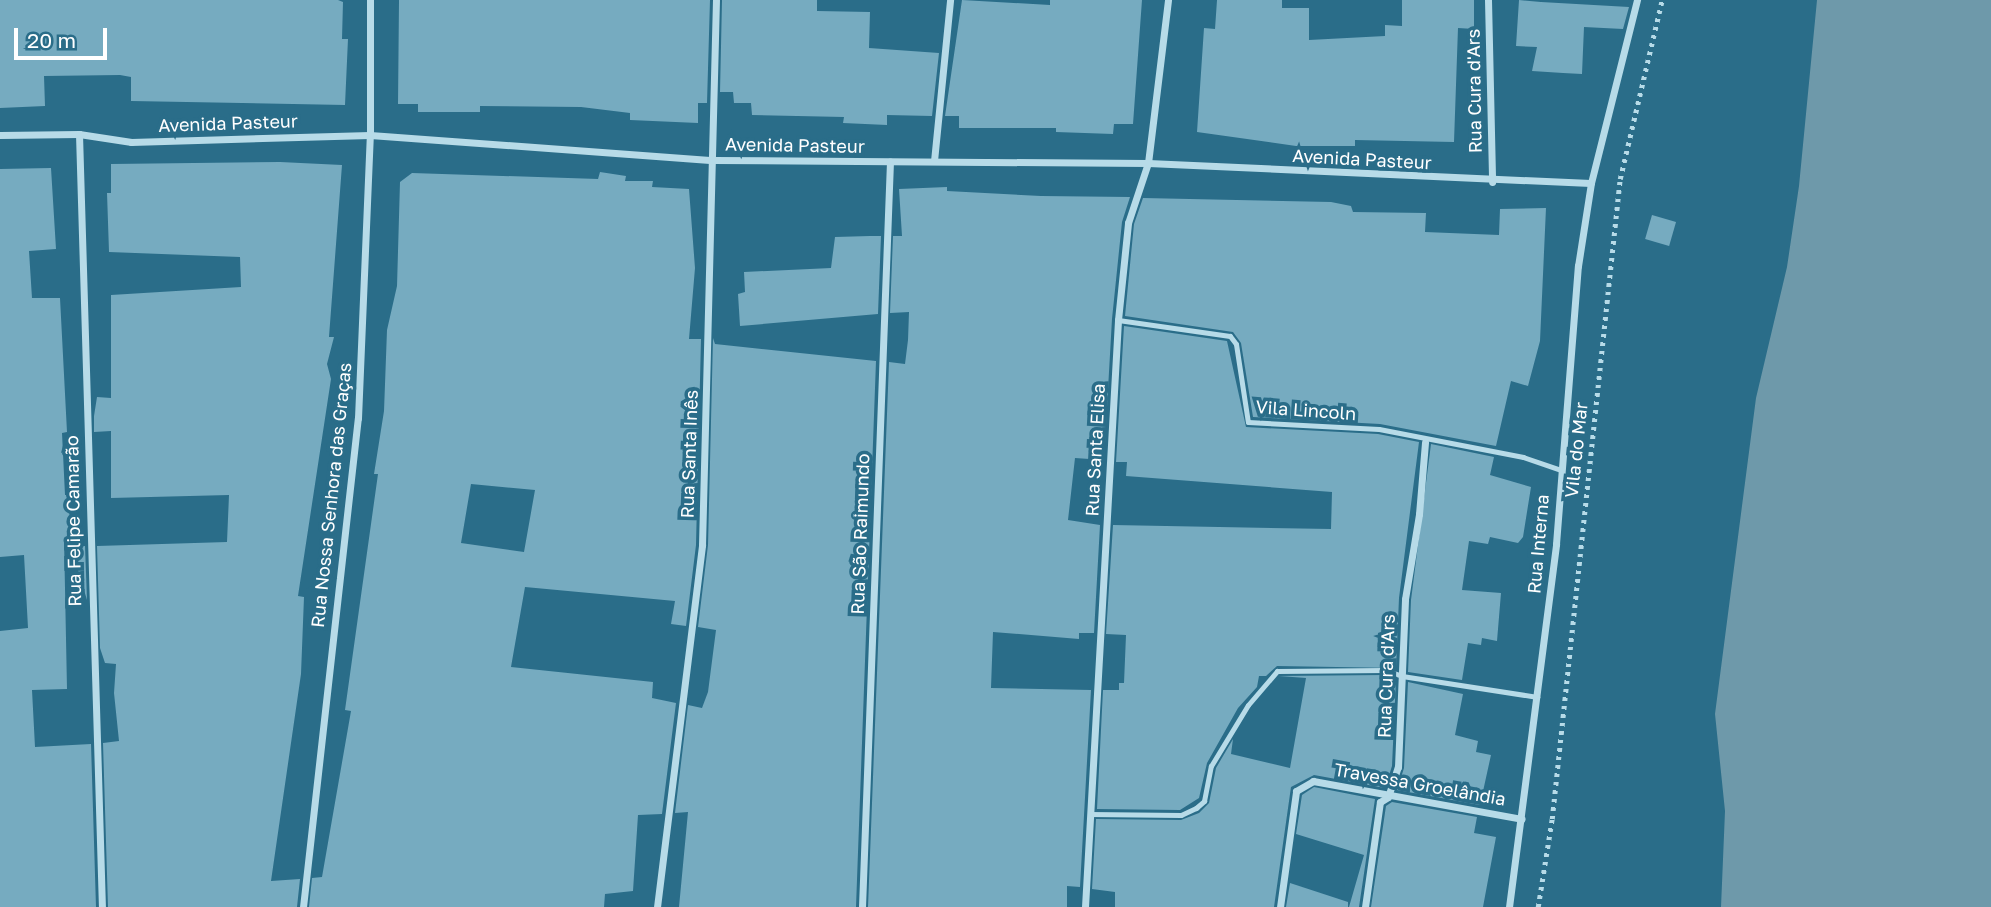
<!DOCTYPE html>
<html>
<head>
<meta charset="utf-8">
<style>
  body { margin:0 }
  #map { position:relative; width:1991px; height:907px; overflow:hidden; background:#2a6d89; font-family:"Golos Text",sans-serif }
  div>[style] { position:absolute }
  .water>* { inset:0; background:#6e99aa }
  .building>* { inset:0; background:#76abc0; transform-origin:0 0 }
  .path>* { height:4.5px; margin-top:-2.25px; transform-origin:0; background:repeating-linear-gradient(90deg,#b7dbe8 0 3.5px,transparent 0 8.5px) }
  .lane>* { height:5px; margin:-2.5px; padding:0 2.5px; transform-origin:2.5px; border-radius:2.5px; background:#b7dbe8 }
  .street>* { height:7px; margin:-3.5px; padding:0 3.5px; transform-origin:3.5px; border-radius:3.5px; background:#b7dbe8 }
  span { translate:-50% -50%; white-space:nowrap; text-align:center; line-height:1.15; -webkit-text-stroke:7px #2a6d89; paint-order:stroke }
  .street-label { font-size:18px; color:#fff }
  .scale { position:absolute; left:14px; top:28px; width:93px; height:32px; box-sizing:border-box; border:4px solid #fff; border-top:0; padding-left:9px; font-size:21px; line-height:24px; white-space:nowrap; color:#fff; -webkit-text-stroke:5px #2a6d89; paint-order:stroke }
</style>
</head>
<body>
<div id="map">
  <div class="water">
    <div style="clip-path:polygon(1817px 0,1991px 0,1991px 907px,1721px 907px,1725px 811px,1715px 714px,1756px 398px,1787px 267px,1799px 186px)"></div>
  </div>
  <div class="building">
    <div style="clip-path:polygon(0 0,338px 0,343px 2px,342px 39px,348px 39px,345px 105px,131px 101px,131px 77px,120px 75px,44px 76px,45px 106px,0 108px)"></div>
    <div style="clip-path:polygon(399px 0,710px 0,707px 103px,698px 103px,698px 123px,630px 120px,630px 113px,581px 107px,480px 106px,480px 112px,418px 112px,418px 104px,398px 104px)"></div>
    <div style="clip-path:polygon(722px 0,817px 0,817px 11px,870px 12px,869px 48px,939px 53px,932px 116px,887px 115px,887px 125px,843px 123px,844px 117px,752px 115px,751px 103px,734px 103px,733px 92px,720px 92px)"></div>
    <div style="clip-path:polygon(962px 0,1050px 5px,1050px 0,1142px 0,1133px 124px,1114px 124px,1113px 134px,1056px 132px,1056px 128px,959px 128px,959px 116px,945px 116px)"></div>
    <div style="clip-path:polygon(1217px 0,1282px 0,1282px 8px,1309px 8px,1309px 40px,1385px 36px,1385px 25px,1402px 26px,1402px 0,1474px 0,1474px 29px,1458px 28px,1454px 142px,1355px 140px,1355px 146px,1296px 146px,1197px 132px,1204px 28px,1215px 29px)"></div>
    <div style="clip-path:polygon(1519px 0,1541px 2px,1629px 7px,1623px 29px,1584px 27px,1582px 74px,1563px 73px,1532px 71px,1537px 47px,1516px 46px)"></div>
    <div style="clip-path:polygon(280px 162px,342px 165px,329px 337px,334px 337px,327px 364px,331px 379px,298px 596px,304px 597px,301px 674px,271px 881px,300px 879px,297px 907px,108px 907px,103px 743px,119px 741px,114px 693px,116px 664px,105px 663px,100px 648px,97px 546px,227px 542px,229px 495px,111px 498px,111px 431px,94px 432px,94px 416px,97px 397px,111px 398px,111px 295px,241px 287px,240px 257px,109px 252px,107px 193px,111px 193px,111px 164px)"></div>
    <div style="clip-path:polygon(51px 168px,56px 249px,29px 251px,32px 298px,60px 298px,67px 432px,62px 433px,65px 495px,68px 495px,71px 536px,64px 538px,67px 689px,32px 690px,35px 747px,91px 744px,96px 907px,0 907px,0 631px,28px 628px,24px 555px,0 557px,0 169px)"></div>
    <div style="clip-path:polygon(evenodd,600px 172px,626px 176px,625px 181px,653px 181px,652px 187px,689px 189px,695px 268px,689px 339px,701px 339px,696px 545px,686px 626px,671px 624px,675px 601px,525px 587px,511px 667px,653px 682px,652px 698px,676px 703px,662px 814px,638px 815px,633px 891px,605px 894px,604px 907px,309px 907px,312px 878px,322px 877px,351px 711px,345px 710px,378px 474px,374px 474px,384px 411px,387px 330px,397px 286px,400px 182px,412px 173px,598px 179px,600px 172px,471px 484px,535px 490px,524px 552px,461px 543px,471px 484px)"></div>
    <div style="clip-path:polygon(947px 187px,947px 191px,1041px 196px,1130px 197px,1122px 222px,1112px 319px,1104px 460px,1075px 458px,1068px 520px,1100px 525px,1094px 633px,1079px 633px,1079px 639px,993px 632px,991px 688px,1091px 690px,1080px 887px,1067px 886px,1067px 907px,868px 907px,889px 362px,905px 364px,908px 340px,909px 312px,890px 313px,893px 236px,902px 236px,899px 189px)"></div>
    <div style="clip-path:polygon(1143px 198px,1331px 202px,1351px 206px,1353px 212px,1426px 213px,1425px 232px,1499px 235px,1500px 209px,1546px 208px,1540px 341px,1528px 386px,1511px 381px,1496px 446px,1380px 424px,1253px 417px,1241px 343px,1233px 332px,1125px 316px,1134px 224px)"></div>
    <div style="left:1652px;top:215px;width:25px;height:25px;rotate:16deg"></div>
    <div style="clip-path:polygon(870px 236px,881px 236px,878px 314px,740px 326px,738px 294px,745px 292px,744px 272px,831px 268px,835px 237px)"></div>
    <div style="clip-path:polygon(1124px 326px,1227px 341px,1246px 427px,1378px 434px,1419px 442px,1399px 598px,1396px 668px,1277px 666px,1266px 676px,1259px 676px,1257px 687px,1238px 708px,1207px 763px,1199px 798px,1180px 810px,1097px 809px,1103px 690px,1119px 690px,1119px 683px,1124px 683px,1126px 635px,1106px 634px,1113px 525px,1331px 529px,1332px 492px,1126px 476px,1127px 462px,1116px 462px)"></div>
    <div style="clip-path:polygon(713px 338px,715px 344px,876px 361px,856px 907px,679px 907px,688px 812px,675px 813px,688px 705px,702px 708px,708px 692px,716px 630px,698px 627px,708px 545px)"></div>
    <div style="clip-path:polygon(1431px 444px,1494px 457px,1490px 475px,1531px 487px,1523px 537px,1518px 543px,1490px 537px,1488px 544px,1469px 541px,1462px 590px,1501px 593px,1497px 641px,1482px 638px,1481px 645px,1468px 643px,1462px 680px,1408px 672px,1411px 600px)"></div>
    <div style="clip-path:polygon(85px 546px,87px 600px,71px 547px)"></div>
    <div style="clip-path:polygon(1384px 675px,1396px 679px,1392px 766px,1385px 788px,1314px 775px,1291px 787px,1274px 907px,1115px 907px,1115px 892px,1092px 889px,1096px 819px,1181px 820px,1199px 813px,1209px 803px,1216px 768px,1233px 739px,1231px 754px,1290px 768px,1306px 678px,1279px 676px)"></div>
    <div style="clip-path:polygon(1408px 682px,1463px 694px,1455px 735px,1478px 741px,1476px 752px,1491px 755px,1480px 805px,1397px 790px,1404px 768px)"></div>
    <div style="clip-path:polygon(1314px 787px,1375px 799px,1359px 907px,1349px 907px,1364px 855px,1296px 834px,1302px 795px)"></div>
    <div style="clip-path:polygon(1392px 802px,1477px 817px,1474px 833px,1496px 837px,1483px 907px,1371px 907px,1386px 806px)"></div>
    <div style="clip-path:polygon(1290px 883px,1348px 902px,1348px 907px,1286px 907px)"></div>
  </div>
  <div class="path">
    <div style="left:1538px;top:907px;width:89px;rotate:-81deg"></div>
    <div style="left:1552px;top:819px;width:644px;rotate:-83.94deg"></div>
    <div style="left:1620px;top:179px;width:184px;rotate:-76.8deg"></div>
  </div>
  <div class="lane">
    <div style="left:1118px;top:320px;width:113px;rotate:8.1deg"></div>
    <div style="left:1230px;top:336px;width:10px;rotate:53deg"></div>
    <div style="left:1236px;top:344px;width:79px;rotate:81.3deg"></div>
    <div style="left:1248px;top:422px;width:131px;rotate:3.1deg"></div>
    <div style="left:1379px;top:429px;width:147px;rotate:11deg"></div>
    <div style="left:1523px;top:457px;width:39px;rotate:19deg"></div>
    <div style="left:1090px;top:814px;width:91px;rotate:0.6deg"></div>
    <div style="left:1181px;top:815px;width:17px;rotate:-25deg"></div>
    <div style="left:1196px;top:808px;width:11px;rotate:-41deg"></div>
    <div style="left:1204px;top:801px;width:36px;rotate:-79deg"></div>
    <div style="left:1211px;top:766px;width:71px;rotate:-58.8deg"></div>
    <div style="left:1248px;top:705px;width:45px;rotate:-49.5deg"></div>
    <div style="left:1277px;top:671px;width:108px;rotate:-0.5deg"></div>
    <div style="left:1385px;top:670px;width:18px;rotate:19deg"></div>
    <div style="left:1402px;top:676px;width:137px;rotate:8.8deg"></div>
  </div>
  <div class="street">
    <div style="left:1488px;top:0;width:182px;rotate:88.7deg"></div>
    <div style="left:79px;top:134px;width:773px;rotate:88.3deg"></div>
    <div style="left:0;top:135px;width:79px;rotate:-0.7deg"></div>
    <div style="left:79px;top:134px;width:53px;rotate:8.7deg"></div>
    <div style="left:131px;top:142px;width:239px;rotate:-1.7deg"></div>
    <div style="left:370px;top:135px;width:344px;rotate:4.2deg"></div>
    <div style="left:713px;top:160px;width:435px;rotate:0.4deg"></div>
    <div style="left:1148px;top:163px;width:443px;rotate:2.6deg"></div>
    <div style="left:934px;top:161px;width:162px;rotate:-84.3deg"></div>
    <div style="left:303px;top:907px;width:492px;rotate:-83.6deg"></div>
    <div style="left:358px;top:418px;width:283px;rotate:-87.6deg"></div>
    <div style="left:370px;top:135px;width:135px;rotate:-90deg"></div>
    <div style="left:657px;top:907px;width:365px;rotate:-82.9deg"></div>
    <div style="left:702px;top:545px;width:545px;rotate:-88.53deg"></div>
    <div style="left:862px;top:907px;width:746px;rotate:-87.85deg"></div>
    <div style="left:1085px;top:907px;width:588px;rotate:-86.78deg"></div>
    <div style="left:1118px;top:320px;width:98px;rotate:-84.1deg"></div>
    <div style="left:1128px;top:223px;width:63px;rotate:-71.6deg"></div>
    <div style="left:1148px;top:163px;width:164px;rotate:-83deg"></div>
    <div style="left:1280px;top:907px;width:117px;rotate:-82.1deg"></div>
    <div style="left:1296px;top:791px;width:20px;rotate:-30deg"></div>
    <div style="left:1313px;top:781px;width:212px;rotate:10.3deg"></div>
    <div style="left:1365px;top:907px;width:106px;rotate:-81.9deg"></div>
    <div style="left:1380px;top:802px;width:9px;rotate:-32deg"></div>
    <div style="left:1388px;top:797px;width:32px;rotate:-72deg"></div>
    <div style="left:1398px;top:767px;width:168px;rotate:-87.6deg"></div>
    <div style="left:1405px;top:599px;width:86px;rotate:-80.6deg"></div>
    <div style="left:1419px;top:514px;width:72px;rotate:-85.2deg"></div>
    <div style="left:1509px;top:907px;width:366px;rotate:-82.6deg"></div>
    <div style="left:1556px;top:544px;width:279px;rotate:-85.5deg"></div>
    <div style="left:1578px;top:266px;width:84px;rotate:-81.1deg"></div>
    <div style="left:1591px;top:183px;width:189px;rotate:-75.9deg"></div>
  </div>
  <div class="street-label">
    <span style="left:1474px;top:91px;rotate:-91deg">Rua Cura d'Ars</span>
    <span style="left:228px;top:123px;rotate:-2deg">Avenida Pasteur</span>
    <span style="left:795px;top:145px;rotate:1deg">Avenida Pasteur</span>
    <span style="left:1362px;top:159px;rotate:3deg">Avenida Pasteur</span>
    <span style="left:1306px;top:410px;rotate:4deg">Vila Lincoln</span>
    <span style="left:1095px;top:450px;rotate:-87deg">Rua Santa Elisa</span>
    <span style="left:1576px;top:450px;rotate:-84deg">Vila do Mar</span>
    <span style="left:689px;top:454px;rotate:-88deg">Rua Santa Inês</span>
    <span style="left:331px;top:495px;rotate:-84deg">Rua Nossa Senhora das Graças</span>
    <span style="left:73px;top:521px;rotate:-91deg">Rua Felipe Camarão</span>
    <span style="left:860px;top:534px;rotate:-88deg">Rua São Raimundo</span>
    <span style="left:1538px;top:544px;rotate:-85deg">Rua Interna</span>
    <span style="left:1386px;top:676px;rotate:-88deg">Rua Cura d'Ars</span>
    <span style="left:1420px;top:784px;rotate:10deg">Travessa Groelândia</span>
  </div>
  <div class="scale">20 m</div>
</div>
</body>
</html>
